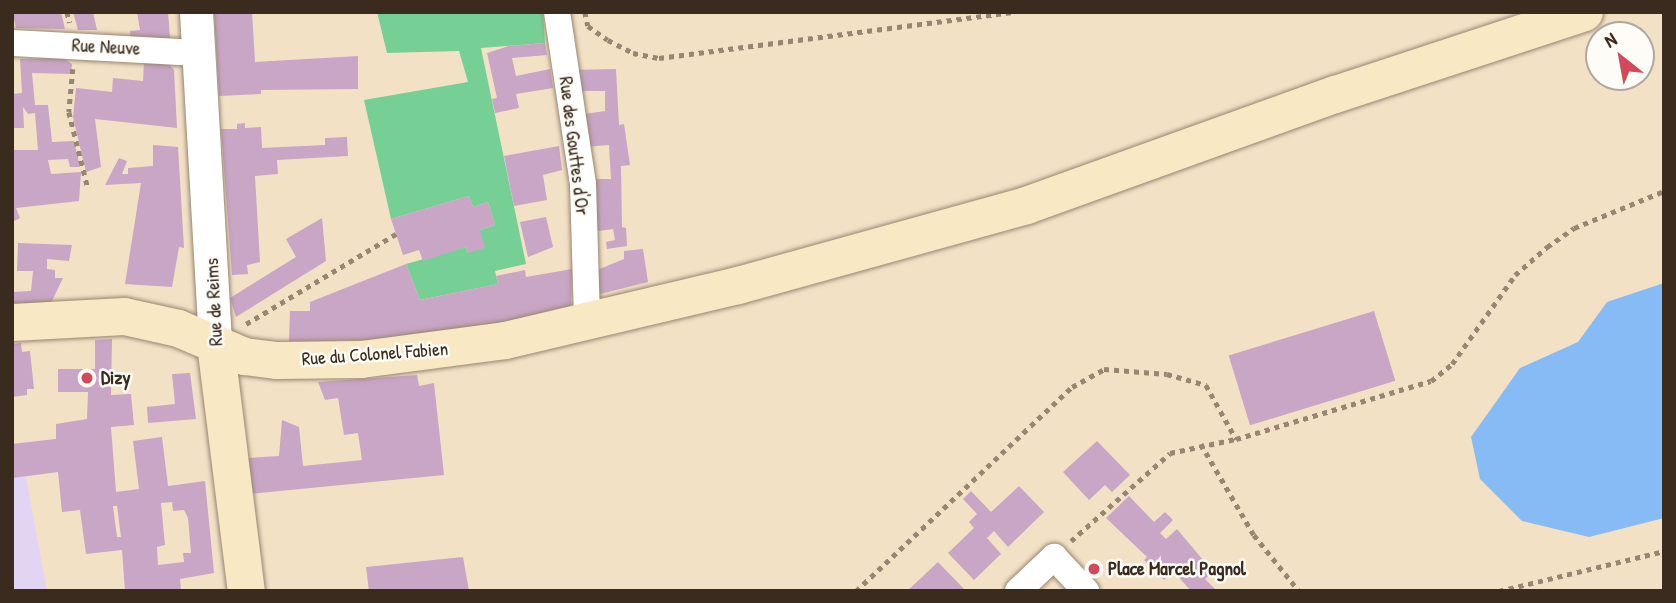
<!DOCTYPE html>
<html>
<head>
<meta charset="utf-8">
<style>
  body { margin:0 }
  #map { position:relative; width:1676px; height:603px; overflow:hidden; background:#f3e1c6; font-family:"Patrick Hand",sans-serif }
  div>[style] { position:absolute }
  .built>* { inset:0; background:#e2d4f3 }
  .green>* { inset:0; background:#76d096 }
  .water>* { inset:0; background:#87bbf5 }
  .building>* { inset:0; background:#c9a5c6; transform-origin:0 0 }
  .path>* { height:4.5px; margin-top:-2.25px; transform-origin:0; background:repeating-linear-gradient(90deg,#978672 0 5px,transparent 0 10px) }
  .roads { filter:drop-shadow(0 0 2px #978672) drop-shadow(0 0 2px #978672) }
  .minor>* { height:26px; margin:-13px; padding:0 13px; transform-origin:13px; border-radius:13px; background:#fff }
  .tertiary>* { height:33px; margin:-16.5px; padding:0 16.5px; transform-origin:16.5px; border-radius:16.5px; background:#fff }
  .secondary>* { height:37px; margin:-18.5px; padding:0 18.5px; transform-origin:18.5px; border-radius:18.5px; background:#f8e8c3 }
  .dots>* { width:19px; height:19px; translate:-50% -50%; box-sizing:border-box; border:4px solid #fdfcf7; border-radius:50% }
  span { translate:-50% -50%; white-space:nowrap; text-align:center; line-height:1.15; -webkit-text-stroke:5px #fdfcf7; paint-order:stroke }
  .street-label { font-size:19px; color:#3b2a1e }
  .poi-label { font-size:19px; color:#3b2a1e; font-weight:700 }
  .left { translate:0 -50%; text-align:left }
  .frame { position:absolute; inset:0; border:14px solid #3b2a1e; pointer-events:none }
  .north { position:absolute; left:1585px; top:21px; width:70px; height:70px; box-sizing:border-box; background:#fdfcf7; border:2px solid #afa8a0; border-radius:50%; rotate:329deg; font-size:19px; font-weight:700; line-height:28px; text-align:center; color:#3b2a1e }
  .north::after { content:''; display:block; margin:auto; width:24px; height:32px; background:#d1495b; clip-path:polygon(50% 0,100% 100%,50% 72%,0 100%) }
</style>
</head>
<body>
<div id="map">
  <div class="built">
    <div style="clip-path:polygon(56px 439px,57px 472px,26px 477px,47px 591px,12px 591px,12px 444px)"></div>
  </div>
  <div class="green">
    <div style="clip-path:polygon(377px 12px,543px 12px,545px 43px,481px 48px,526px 264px,495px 271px,498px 284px,420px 300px,406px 264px,466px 247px,468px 253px,480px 230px,495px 225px,488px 202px,473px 207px,469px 196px,391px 219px,364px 100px,468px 82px,459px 51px,387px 53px)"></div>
  </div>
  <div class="water">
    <div style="clip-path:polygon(1664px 283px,1664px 518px,1589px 537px,1522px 521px,1480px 479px,1471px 437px,1520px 368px,1578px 342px,1607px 302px)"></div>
  </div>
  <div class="building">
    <div style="clip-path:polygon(12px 12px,61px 12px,65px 29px,16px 28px)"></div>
    <div style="clip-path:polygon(73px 12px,93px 12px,97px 30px,78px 30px)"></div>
    <div style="clip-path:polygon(137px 12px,168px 12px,170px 38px,131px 43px,130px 31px,140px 30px)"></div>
    <div style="clip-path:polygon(214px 12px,252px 12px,255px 62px,358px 56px,358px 89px,261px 90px,261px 94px,219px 96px)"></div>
    <div style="clip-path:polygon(545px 43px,547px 55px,512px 58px,516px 76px,550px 69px,553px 88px,516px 94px,519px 108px,495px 113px,492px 99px,497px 98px,487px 53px,509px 46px)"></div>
    <div style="clip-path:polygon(63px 58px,72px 64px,71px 74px,32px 73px,35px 105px,48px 105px,52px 142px,74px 141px,80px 167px,70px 167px,68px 159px,48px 160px,51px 174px,81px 172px,79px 201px,16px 208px,20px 218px,14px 221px,12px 150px,38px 150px,35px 113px,28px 114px,23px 107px,24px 128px,12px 128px,12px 94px,22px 93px,20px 59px)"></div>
    <div style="clip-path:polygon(144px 62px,168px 63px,174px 70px,177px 128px,95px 119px,101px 167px,86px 172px,73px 117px,76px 88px,112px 92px,113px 78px,143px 81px)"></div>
    <div style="clip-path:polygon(616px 69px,619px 125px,624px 124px,630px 165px,621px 166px,622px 227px,626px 228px,627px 246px,607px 249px,606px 242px,615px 240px,613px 229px,592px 232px,591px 179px,611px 179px,609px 145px,585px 147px,578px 115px,605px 111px,605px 91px,573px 91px,569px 70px)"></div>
    <div style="clip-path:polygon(245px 123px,245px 128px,261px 127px,262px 148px,325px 145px,325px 138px,347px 137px,348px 156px,277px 160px,278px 174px,255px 176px,260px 262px,247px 265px,248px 274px,232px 275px,221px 129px,237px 129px,237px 124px)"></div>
    <div style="clip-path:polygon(153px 145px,178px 147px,184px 248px,179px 247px,172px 287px,125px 284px,141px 183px,105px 185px,119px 158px,127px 161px,122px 174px,128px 174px,128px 168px,153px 166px)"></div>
    <div style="clip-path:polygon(559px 146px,562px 170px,543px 175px,547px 200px,514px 206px,504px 156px)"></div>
    <div style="clip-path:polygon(469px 196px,473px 207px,488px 202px,495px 225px,480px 230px,485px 248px,468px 253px,466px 247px,423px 261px,419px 250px,403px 255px,391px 219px)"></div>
    <div style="clip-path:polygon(546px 217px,553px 247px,528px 257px,520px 222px)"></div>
    <div style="clip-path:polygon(322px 218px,326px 261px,236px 317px,230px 298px,296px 257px,286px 239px)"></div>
    <div style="clip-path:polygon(18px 243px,72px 245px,69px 261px,47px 259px,47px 269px,55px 270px,55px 278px,63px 278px,51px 303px,12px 309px,12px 292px,31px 291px,33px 271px,17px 271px)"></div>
    <div style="clip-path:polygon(643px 249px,648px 282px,592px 296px,592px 272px,624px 259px,624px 251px)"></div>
    <div style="clip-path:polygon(406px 264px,420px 300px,498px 284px,496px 276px,525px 270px,526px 277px,572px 269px,571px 305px,566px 310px,410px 339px,289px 342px,290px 311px,310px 311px,310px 302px)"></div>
    <div style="left:1374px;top:311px;width:73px;height:152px;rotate:73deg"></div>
    <div style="clip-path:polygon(evenodd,112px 339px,111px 395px,131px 394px,134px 425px,111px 427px,116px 492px,139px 489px,133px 441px,162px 437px,168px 486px,205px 481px,214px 573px,180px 579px,181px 591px,125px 591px,122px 550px,86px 554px,80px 510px,62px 512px,58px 472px,12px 478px,12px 444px,56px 439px,56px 424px,87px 419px,88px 392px,58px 392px,58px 369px,95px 369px,95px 340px,112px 339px,172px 502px,173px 511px,184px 510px,188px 518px,191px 553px,183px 553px,184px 562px,158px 565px,157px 547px,165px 545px,161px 503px,172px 502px,112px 339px,113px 506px,117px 506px,121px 537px,117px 537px,113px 506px)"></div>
    <div style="clip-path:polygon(21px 343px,22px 352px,30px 351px,34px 389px,27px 389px,27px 395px,12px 397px,12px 344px)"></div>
    <div style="clip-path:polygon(190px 373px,196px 419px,148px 423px,147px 407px,175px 404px,172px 374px)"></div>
    <div style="clip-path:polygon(417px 375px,419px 386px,434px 383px,444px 475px,248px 494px,248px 458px,279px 456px,282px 420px,299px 427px,303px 466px,362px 460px,358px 433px,344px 435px,338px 398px,325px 400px,318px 382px)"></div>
    <div style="clip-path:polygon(1097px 441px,1130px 475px,1112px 492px,1105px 485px,1089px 500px,1063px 472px)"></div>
    <div style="clip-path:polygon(1019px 486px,1044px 512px,1008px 547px,994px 531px,987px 538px,1001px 554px,974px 580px,948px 553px,974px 528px,969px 522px,977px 514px,963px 499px,971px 491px,991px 512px)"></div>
    <div style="clip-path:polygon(1129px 496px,1154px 522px,1165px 512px,1173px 520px,1160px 533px,1166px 539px,1177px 529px,1213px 572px,1205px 579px,1217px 591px,1191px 591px,1173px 571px,1164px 580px,1144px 560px,1147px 557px,1106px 518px)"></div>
    <div style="clip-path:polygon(463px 557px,469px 591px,369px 591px,366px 567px)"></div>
    <div style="clip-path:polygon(938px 562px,966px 591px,907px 591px,920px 579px)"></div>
  </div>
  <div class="path">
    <div style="left:67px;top:12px;width:11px;rotate:75deg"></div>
    <div style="left:585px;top:12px;width:14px;rotate:78deg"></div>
    <div style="left:588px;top:26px;width:24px;rotate:35deg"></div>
    <div style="left:608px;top:40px;width:28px;rotate:27deg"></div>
    <div style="left:633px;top:53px;width:26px;rotate:11deg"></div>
    <div style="left:659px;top:58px;width:359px;rotate:-7.4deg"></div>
    <div style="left:73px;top:69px;width:43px;rotate:95.3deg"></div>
    <div style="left:69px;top:112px;width:78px;rotate:76deg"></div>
    <div style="left:246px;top:324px;width:175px;rotate:-31deg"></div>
    <div style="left:1201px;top:444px;width:105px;rotate:59.8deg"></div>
    <div style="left:1254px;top:535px;width:72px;rotate:51.2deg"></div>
    <div style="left:1071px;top:541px;width:132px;rotate:-41.6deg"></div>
    <div style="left:1170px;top:453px;width:67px;rotate:-12deg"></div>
    <div style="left:1236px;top:439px;width:203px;rotate:-16.6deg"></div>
    <div style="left:1431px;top:381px;width:27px;rotate:-39deg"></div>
    <div style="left:1452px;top:364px;width:109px;rotate:-54.7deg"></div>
    <div style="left:1515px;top:275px;width:43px;rotate:-41.2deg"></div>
    <div style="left:1547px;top:247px;width:33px;rotate:-35deg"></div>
    <div style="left:1574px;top:228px;width:97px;rotate:-22.3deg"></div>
    <div style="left:856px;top:591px;width:297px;rotate:-43.4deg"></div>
    <div style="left:1072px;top:387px;width:37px;rotate:-29deg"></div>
    <div style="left:1104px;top:369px;width:63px;rotate:4.5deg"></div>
    <div style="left:1167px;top:374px;width:41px;rotate:15.8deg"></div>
    <div style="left:1206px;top:385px;width:62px;rotate:60.9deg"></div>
    <div style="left:1499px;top:591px;width:170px;rotate:-13.6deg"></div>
  </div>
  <div class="roads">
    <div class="minor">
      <div style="left:557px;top:12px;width:174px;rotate:81.4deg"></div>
      <div style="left:583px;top:184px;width:138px;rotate:88.3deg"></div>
      <div style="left:12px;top:43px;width:187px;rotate:3.1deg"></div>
      <div style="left:1018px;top:591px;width:50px;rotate:-43.4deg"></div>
      <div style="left:1054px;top:557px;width:47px;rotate:46.7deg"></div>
    </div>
    <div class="tertiary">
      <div style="left:196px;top:12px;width:332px;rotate:86.7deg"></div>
    </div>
    <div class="secondary">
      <div style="left:12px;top:322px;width:112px;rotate:-3.1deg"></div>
      <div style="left:124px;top:316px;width:55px;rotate:12.5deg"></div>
      <div style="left:178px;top:328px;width:72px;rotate:23deg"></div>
      <div style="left:244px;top:356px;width:33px;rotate:7deg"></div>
      <div style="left:277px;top:360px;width:84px;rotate:-0.7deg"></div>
      <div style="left:361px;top:359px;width:145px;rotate:-7.5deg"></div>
      <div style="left:505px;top:340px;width:239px;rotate:-13.3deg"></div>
      <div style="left:738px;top:285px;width:299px;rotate:-15.5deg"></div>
      <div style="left:1026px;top:205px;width:328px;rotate:-19.8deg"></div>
      <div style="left:1335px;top:94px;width:262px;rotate:-18.2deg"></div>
      <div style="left:215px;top:343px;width:250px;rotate:82.9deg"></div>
    </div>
  </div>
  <div class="dots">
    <div style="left:87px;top:378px;background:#d1495b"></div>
    <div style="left:1094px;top:569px;background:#d1495b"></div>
  </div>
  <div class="street-label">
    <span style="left:106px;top:47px;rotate:3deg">Rue Neuve</span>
    <span style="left:574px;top:146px;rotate:83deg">Rue des Gouttes d'Or</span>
    <span style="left:214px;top:302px;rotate:-93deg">Rue de Reims</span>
    <span style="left:375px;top:354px;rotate:-4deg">Rue du Colonel Fabien</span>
  </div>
  <div class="poi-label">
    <span class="left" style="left:101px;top:378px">Dizy</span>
    <span class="left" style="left:1108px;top:569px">Place Marcel Pagnol</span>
  </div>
  <div class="frame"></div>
  <div class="north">N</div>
</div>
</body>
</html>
